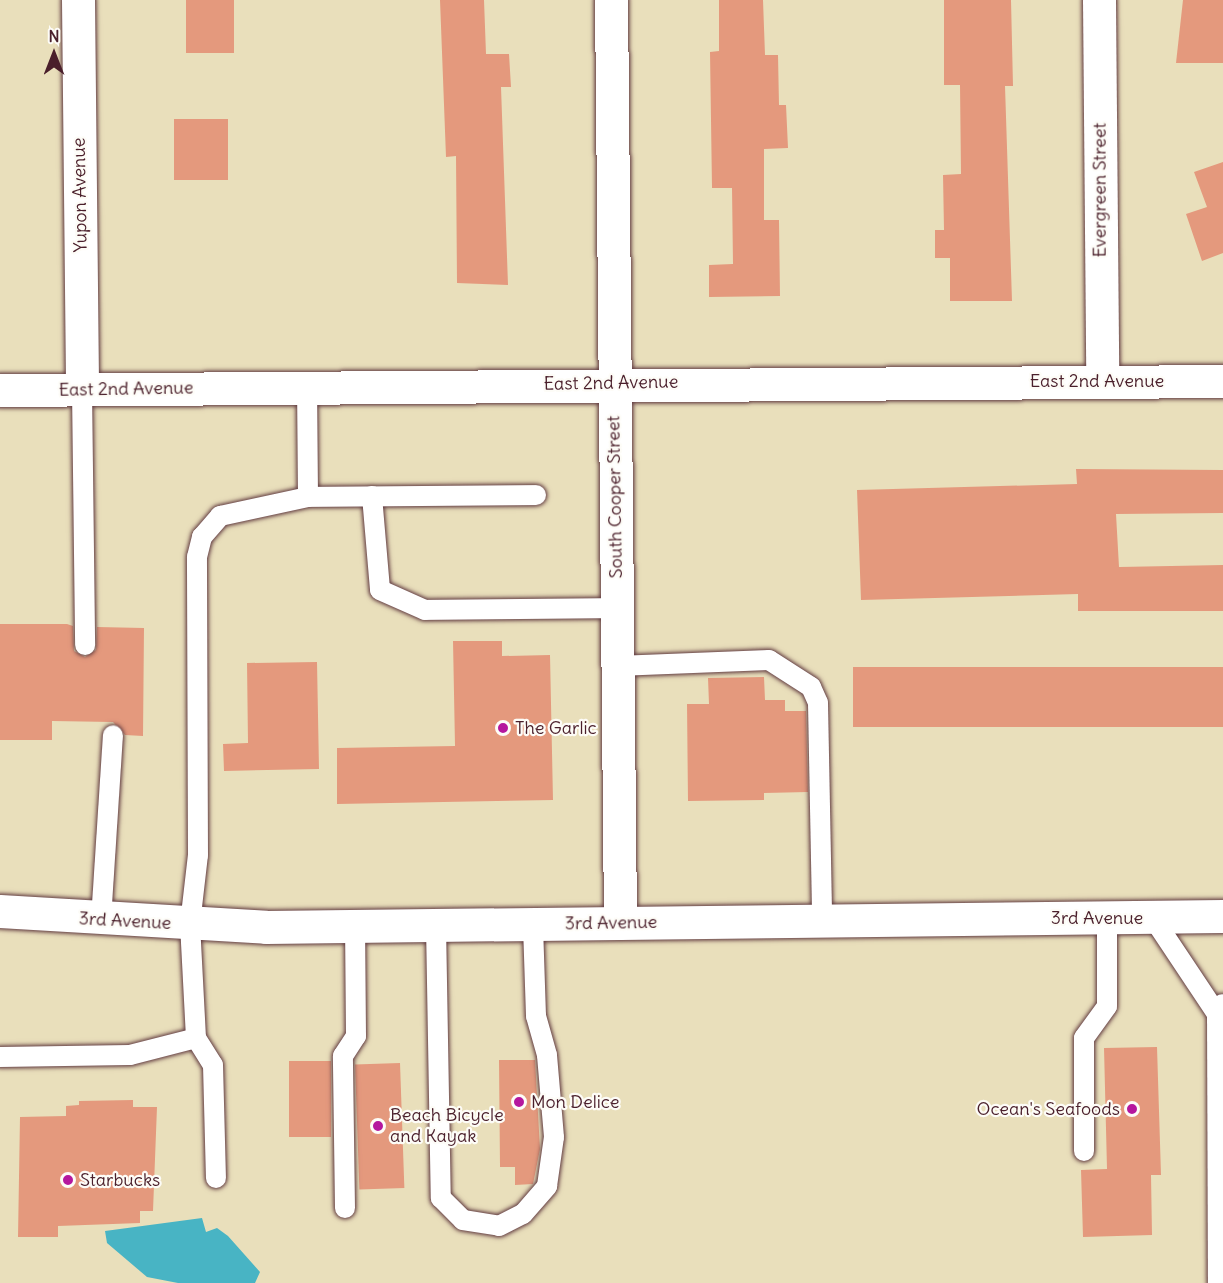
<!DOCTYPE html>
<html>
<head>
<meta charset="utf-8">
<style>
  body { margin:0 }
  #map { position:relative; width:1223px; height:1283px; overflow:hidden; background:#e9dfbb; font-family:Delius,sans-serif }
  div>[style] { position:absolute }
  .water>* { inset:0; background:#48b4c4 }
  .building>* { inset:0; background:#e4997d; transform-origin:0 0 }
  .roads { filter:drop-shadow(0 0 2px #623c41) drop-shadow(0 0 2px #623c41) }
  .lane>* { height:20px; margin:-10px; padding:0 10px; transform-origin:10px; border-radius:10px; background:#fff }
  .street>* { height:33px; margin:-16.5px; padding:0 16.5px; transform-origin:16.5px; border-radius:16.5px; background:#fff }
  .secondary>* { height:33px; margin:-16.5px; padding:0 16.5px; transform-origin:16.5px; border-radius:16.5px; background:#fff }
  .dots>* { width:16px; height:16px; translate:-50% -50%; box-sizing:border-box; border:3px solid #fdfcf7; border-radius:50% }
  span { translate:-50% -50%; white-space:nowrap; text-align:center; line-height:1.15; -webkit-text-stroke:4.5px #fdfcf7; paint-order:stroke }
  .street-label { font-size:18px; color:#4a1f2b }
  .poi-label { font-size:18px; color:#4a1f2b }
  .left { translate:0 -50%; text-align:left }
  .right { translate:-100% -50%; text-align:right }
  .north { position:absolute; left:24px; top:24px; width:60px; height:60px; -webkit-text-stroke:4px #fdfcf7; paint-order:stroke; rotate:0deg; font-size:16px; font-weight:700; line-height:24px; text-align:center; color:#4a1f2b }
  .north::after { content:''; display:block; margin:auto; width:21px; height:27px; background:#4a1f2b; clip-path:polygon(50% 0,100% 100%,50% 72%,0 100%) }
</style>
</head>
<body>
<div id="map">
  <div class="water">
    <div style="clip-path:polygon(202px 1218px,206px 1232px,217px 1228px,228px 1236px,260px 1272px,255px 1283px,178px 1283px,147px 1277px,107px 1243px,105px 1231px)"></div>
  </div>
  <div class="building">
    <div style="left:186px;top:0;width:48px;height:53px"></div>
    <div style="clip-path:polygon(440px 0,484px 0,486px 54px,509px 54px,511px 87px,501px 87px,508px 285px,457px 283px,456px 156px,446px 157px)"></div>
    <div style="clip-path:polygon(719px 0,763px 0,765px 55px,778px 55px,779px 105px,786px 105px,788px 148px,764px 149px,764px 220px,779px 220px,780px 296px,709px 297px,709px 265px,733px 264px,732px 188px,712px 188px,710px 52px,719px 51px)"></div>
    <div style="clip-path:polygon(944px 0,1011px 0,1013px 86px,1005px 86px,1012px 301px,950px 301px,950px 258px,935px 258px,935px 230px,944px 230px,943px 175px,961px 174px,960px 85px,944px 85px)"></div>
    <div style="clip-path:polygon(1183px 0,1223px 0,1223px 63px,1176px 63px)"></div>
    <div style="left:174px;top:119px;width:54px;height:61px"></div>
    <div style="clip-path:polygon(1223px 162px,1223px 253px,1202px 261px,1186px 214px,1207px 207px,1194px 172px)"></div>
    <div style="clip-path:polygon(1076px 469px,1223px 470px,1223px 513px,1116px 514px,1119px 567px,1223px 565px,1223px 611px,1078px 611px,1078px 594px,861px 600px,857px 490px,1077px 484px)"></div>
    <div style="clip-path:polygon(0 624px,67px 624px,73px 626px,74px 651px,85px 657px,96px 650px,97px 627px,144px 628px,143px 736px,125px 735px,113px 722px,52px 721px,52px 740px,0 740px)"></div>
    <div style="clip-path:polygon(453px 641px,502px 641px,502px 656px,550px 655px,553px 800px,337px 804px,337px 748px,455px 746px)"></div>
    <div style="clip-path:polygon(317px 662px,319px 769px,224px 771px,223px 744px,248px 743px,247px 663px)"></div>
    <div style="left:1223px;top:667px;width:60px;height:370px;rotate:90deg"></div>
    <div style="clip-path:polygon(764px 677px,765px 700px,785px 700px,785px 711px,806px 711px,808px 792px,764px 793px,764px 800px,688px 801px,687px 704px,709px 704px,708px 678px)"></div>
    <div style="clip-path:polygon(1157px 1047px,1161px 1175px,1151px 1175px,1152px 1235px,1083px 1237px,1081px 1170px,1107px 1169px,1104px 1048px)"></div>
    <div style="clip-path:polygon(499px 1060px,535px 1060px,540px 1149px,533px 1184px,515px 1185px,515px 1167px,500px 1167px)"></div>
    <div style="left:289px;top:1061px;width:42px;height:76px"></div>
    <div style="left:400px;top:1063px;width:125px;height:45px;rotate:88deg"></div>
    <div style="clip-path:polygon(133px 1100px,133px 1107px,157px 1107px,153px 1211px,140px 1211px,140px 1223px,58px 1226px,58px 1237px,18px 1237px,20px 1117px,66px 1116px,66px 1106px,79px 1105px,79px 1101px)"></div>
  </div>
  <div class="roads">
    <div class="lane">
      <div style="left:82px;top:389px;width:256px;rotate:89.3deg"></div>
      <div style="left:372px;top:496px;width:94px;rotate:85.1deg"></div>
      <div style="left:380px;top:590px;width:49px;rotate:24deg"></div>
      <div style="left:425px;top:610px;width:191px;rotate:-0.6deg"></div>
      <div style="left:308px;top:497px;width:228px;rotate:-0.5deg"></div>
      <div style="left:617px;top:666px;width:152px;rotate:-2.3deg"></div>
      <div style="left:769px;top:660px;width:50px;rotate:32.7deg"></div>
      <div style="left:811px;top:687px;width:17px;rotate:66deg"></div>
      <div style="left:818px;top:703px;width:217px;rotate:88.9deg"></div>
      <div style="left:1153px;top:918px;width:115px;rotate:56.3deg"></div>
      <div style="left:1217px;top:1014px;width:11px;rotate:-63deg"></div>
      <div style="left:101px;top:920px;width:185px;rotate:-86.3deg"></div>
      <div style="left:436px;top:925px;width:273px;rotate:89deg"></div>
      <div style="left:441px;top:1198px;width:31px;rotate:45deg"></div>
      <div style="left:463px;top:1220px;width:36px;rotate:9deg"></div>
      <div style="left:499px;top:1226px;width:27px;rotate:-27deg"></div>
      <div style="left:523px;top:1214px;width:37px;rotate:-49deg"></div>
      <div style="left:547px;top:1186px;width:49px;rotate:-81.9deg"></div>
      <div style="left:554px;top:1137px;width:82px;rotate:-94.9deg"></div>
      <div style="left:547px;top:1055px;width:41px;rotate:-105.8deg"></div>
      <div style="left:536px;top:1016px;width:92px;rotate:-91.9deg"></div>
      <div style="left:1217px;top:1014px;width:269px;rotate:89.8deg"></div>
      <div style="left:196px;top:1038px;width:32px;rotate:58deg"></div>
      <div style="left:213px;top:1065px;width:113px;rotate:88.5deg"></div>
      <div style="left:0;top:1057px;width:130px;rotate:-0.9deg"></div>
      <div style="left:130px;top:1055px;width:68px;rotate:-14.4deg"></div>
      <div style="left:196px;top:1038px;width:114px;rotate:-93deg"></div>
      <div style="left:190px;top:924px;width:69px;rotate:-83.4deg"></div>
      <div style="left:198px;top:855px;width:298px;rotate:-90.2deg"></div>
      <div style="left:197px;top:557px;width:21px;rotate:-76deg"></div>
      <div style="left:202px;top:537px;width:28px;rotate:-49deg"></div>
      <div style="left:220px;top:516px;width:90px;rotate:-12.2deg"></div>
      <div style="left:308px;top:497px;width:111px;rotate:-90.5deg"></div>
      <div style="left:1084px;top:1151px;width:113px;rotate:-90deg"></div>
      <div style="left:1084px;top:1038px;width:39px;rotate:-54deg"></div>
      <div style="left:1107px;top:1006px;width:89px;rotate:-90deg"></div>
      <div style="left:345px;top:1208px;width:152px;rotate:-90.8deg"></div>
      <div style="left:343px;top:1056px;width:24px;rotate:-57deg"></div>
      <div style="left:356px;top:1036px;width:110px;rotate:-90.5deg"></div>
    </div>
    <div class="street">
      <div style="left:78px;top:0;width:389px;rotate:89.4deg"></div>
      <div style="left:611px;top:0;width:923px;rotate:89.44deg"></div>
      <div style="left:1099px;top:0;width:380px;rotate:89.5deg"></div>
      <div style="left:0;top:390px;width:1223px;rotate:-0.42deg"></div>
    </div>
    <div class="secondary">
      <div style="left:0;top:911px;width:266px;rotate:3.4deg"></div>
      <div style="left:266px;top:927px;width:957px;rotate:-0.66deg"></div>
    </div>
  </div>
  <div class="dots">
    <div style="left:503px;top:728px;background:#b5179e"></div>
    <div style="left:519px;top:1102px;background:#b5179e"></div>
    <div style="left:1132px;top:1109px;background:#b5179e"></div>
    <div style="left:378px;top:1126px;background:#b5179e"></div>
    <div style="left:68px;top:1180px;background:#b5179e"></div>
  </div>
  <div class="street-label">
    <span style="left:1100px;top:190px;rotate:-90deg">Evergreen Street</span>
    <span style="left:80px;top:195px;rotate:-91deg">Yupon Avenue</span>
    <span style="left:1097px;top:381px">East 2nd Avenue</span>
    <span style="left:611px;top:383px;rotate:-1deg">East 2nd Avenue</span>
    <span style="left:126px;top:389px;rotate:-1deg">East 2nd Avenue</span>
    <span style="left:615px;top:497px;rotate:-91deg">South Cooper Street</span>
    <span style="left:1097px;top:918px">3rd Avenue</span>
    <span style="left:125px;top:921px;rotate:3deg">3rd Avenue</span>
    <span style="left:611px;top:923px;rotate:-1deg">3rd Avenue</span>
  </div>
  <div class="poi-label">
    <span class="left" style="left:515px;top:728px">The Garlic</span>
    <span class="left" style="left:531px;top:1102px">Mon Delice</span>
    <span class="right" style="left:1120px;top:1109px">Ocean's Seafoods</span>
    <span class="left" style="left:390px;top:1126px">Beach Bicycle<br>and Kayak</span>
    <span class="left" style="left:80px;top:1180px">Starbucks</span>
  </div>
  <div class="north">N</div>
</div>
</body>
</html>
